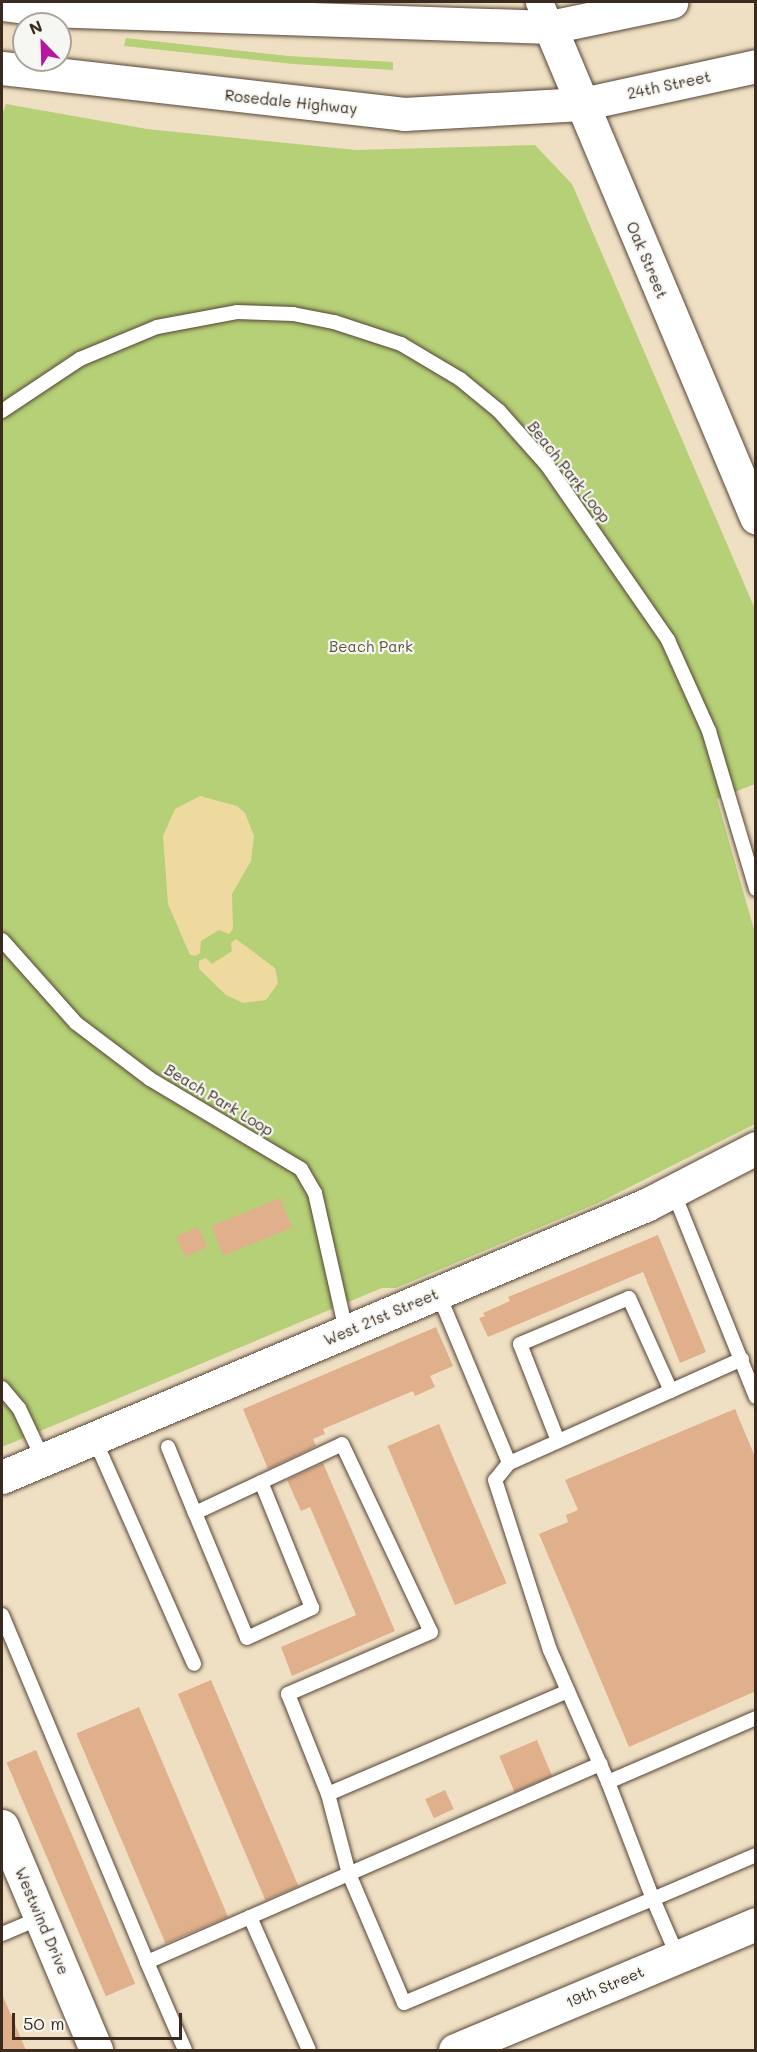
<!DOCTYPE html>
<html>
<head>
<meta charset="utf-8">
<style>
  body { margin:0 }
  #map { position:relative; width:757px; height:2052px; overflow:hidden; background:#f0e0c3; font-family:Mali,sans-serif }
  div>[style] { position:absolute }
  .green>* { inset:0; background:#b5d076 }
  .sand>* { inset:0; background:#eeda9e }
  .building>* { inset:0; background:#e0b08d; transform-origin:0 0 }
  .roads { filter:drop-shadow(0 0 2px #564537) drop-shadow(0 0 2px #564537) }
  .service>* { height:14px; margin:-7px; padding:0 7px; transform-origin:7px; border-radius:7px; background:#fff }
  .minor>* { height:27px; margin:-13.5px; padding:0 13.5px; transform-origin:13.5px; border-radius:13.5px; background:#fff }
  .tertiary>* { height:33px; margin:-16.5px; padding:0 16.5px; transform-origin:16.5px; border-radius:16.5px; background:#fff }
  .secondary>* { height:33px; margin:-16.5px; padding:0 16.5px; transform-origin:16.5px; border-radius:16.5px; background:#fff }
  .primary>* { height:33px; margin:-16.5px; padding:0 16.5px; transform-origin:16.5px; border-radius:16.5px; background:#fff }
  span { translate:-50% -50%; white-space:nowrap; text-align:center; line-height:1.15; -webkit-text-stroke:4.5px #f6f6f2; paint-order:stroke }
  .street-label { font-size:15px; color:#3b2a1e }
  .park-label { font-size:15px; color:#5a5434 }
  .frame { position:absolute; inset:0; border:3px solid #3b2a1e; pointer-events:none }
  .north { position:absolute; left:12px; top:12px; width:60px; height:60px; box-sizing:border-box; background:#f6f6f2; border:2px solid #aba49d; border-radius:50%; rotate:337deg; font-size:16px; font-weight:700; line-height:24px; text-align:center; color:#3b2a1e }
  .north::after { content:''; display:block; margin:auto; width:21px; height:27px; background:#b5179e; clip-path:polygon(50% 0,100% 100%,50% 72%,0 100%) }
  .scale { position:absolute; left:12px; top:2013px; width:170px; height:27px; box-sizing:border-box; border:3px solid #3b2a1e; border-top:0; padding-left:8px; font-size:18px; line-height:21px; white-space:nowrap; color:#3b2a1e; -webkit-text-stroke:4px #f6f6f2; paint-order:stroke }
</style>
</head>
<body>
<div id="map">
  <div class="green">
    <div style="clip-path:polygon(126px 38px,288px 56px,393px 62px,393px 70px,293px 64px,124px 46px)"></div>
    <div style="clip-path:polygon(6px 104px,147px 129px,356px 150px,535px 145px,572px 184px,755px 609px,755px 784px,717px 799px,755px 933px,755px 1124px,598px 1203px,396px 1288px,382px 1288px,2px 1447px,2px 115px)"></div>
  </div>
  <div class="sand">
    <div style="clip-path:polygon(200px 796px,237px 806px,245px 813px,254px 836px,251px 861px,232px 894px,233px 929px,229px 934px,219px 930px,201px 941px,200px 953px,196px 956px,190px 955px,168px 904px,163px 836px,175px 809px)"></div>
    <div style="clip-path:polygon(236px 939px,275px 968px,278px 983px,266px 1000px,243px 1003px,226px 995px,199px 969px,199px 961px,206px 958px,212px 964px,232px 951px,231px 943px)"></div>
  </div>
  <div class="building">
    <div style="left:280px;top:1198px;width:32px;height:74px;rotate:68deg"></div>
    <div style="left:198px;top:1227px;width:22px;height:24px;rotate:66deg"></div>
    <div style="clip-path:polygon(658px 1235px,706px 1352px,680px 1363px,643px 1272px,488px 1337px,479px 1318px,485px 1316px,483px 1313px,510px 1301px,508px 1297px)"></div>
    <div style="clip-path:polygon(436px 1327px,453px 1366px,430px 1376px,435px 1387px,415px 1396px,413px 1391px,323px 1429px,325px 1434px,313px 1439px,316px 1446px,268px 1469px,243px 1409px)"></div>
    <div style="clip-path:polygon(735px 1409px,756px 1459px,756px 1691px,629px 1747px,539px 1534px,568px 1522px,566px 1515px,578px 1510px,565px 1480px)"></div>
    <div style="left:439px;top:1424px;width:173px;height:56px;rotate:67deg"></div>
    <div style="clip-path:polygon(323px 1463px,395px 1631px,292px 1676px,281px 1647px,356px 1615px,310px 1507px,301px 1511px,287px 1480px)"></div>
    <div style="left:211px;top:1680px;width:224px;height:36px;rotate:67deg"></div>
    <div style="left:139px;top:1707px;width:228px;height:68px;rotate:67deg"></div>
    <div style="left:537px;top:1740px;width:39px;height:41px;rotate:67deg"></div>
    <div style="left:36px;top:1750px;width:254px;height:32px;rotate:67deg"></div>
    <div style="left:445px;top:1790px;width:21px;height:22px;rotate:65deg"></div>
    <div style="clip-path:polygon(2px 1994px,26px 2050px,2px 2050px)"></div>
  </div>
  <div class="roads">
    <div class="service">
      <div style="left:2px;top:411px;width:94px;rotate:-33.7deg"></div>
      <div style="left:80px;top:359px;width:83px;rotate:-22.6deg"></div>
      <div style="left:157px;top:327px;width:81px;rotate:-10.6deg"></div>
      <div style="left:237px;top:312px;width:56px;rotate:2deg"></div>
      <div style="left:293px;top:314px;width:42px;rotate:11deg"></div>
      <div style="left:334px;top:322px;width:71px;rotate:18.2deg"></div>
      <div style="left:401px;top:344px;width:69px;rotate:30.7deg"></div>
      <div style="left:460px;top:379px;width:50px;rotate:39.4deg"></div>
      <div style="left:499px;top:411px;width:72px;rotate:48.4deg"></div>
      <div style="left:547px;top:465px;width:213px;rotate:55.3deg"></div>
      <div style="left:668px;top:640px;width:100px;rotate:65.7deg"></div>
      <div style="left:709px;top:731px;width:165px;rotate:73.4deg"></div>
      <div style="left:2px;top:940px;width:111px;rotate:48.3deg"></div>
      <div style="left:76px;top:1023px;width:93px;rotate:37.1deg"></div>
      <div style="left:150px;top:1079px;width:176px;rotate:30.8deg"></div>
      <div style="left:301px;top:1169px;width:28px;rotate:60deg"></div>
      <div style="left:315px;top:1193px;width:141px;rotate:77.3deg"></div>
      <div style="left:673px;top:1191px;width:222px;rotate:68.1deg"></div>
      <div style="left:438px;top:1293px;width:184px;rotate:67.3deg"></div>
      <div style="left:742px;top:1359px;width:255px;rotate:155.9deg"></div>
      <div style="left:509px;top:1463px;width:22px;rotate:129deg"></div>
      <div style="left:495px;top:1480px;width:179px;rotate:72.1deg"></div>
      <div style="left:550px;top:1650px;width:144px;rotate:66.3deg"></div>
      <div style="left:608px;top:1782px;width:125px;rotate:69deg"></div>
      <div style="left:653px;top:1899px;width:112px;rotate:-23.1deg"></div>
      <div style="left:2px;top:1388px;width:26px;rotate:50deg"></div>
      <div style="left:19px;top:1408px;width:56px;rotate:64.8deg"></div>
      <div style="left:94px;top:1438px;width:247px;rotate:66.1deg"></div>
      <div style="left:558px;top:1441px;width:104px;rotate:-111.4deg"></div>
      <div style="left:520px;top:1344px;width:118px;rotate:-22.9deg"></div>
      <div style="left:629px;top:1298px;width:102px;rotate:65.7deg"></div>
      <div style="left:168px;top:1447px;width:71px;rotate:67.8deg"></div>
      <div style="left:195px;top:1513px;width:162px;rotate:-25.1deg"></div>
      <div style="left:342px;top:1444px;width:208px;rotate:64.7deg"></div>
      <div style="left:431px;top:1632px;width:156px;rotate:156.6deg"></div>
      <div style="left:288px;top:1694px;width:108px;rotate:68.2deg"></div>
      <div style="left:328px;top:1794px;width:261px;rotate:-23.2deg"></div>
      <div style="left:195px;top:1513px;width:135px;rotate:67.4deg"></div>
      <div style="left:247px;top:1638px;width:72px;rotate:-24.8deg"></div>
      <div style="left:312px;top:1608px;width:136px;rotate:-112deg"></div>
      <div style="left:2px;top:1615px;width:376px;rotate:67.3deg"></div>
      <div style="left:608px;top:1782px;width:161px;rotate:-23.4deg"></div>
      <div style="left:328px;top:1794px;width:83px;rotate:75.3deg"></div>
      <div style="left:349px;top:1874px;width:140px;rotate:66.9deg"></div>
      <div style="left:404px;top:2003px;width:270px;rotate:-22.7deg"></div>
      <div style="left:653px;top:1899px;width:63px;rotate:66.7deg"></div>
      <div style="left:250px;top:1917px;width:145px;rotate:66.1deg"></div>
      <div style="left:2px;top:1934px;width:41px;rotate:-22.8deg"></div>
      <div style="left:185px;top:2050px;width:96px;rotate:-113.4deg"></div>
      <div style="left:147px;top:1962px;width:495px;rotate:-23.6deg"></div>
    </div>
    <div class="minor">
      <div style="left:539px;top:2px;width:27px;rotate:66deg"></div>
    </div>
    <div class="tertiary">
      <div style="left:2px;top:1477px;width:699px;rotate:-22.9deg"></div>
      <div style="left:646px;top:1205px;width:124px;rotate:-27.4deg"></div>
      <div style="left:2px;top:1826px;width:243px;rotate:67.2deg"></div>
      <div style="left:455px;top:2050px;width:326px;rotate:-22.7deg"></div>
    </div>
    <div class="secondary">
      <div style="left:550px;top:27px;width:532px;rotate:67.2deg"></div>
    </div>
    <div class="primary">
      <div style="left:2px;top:4px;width:46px;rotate:7.4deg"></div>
      <div style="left:48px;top:10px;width:502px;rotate:1.94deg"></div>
      <div style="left:550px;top:27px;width:124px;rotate:-11.7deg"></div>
      <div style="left:2px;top:68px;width:405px;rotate:6.5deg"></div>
      <div style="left:404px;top:114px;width:178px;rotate:-3.2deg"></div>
      <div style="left:582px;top:104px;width:178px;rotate:-12.3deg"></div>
    </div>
  </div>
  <div class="street-label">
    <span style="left:669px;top:85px;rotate:-12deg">24th Street</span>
    <span style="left:291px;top:102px;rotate:6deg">Rosedale Highway</span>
    <span style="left:647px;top:260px;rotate:67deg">Oak Street</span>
    <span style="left:569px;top:472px;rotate:52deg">Beach Park Loop</span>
    <span style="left:219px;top:1100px;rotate:31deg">Beach Park Loop</span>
    <span style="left:381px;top:1317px;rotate:-23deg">West 21st Street</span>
    <span style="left:42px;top:1921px;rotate:67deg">Westwind Drive</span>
    <span style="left:605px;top:1987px;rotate:-23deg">19th Street</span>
  </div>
  <div class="park-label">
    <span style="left:371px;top:647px">Beach Park</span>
  </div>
  <div class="frame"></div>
  <div class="north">N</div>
  <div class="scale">50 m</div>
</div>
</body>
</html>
